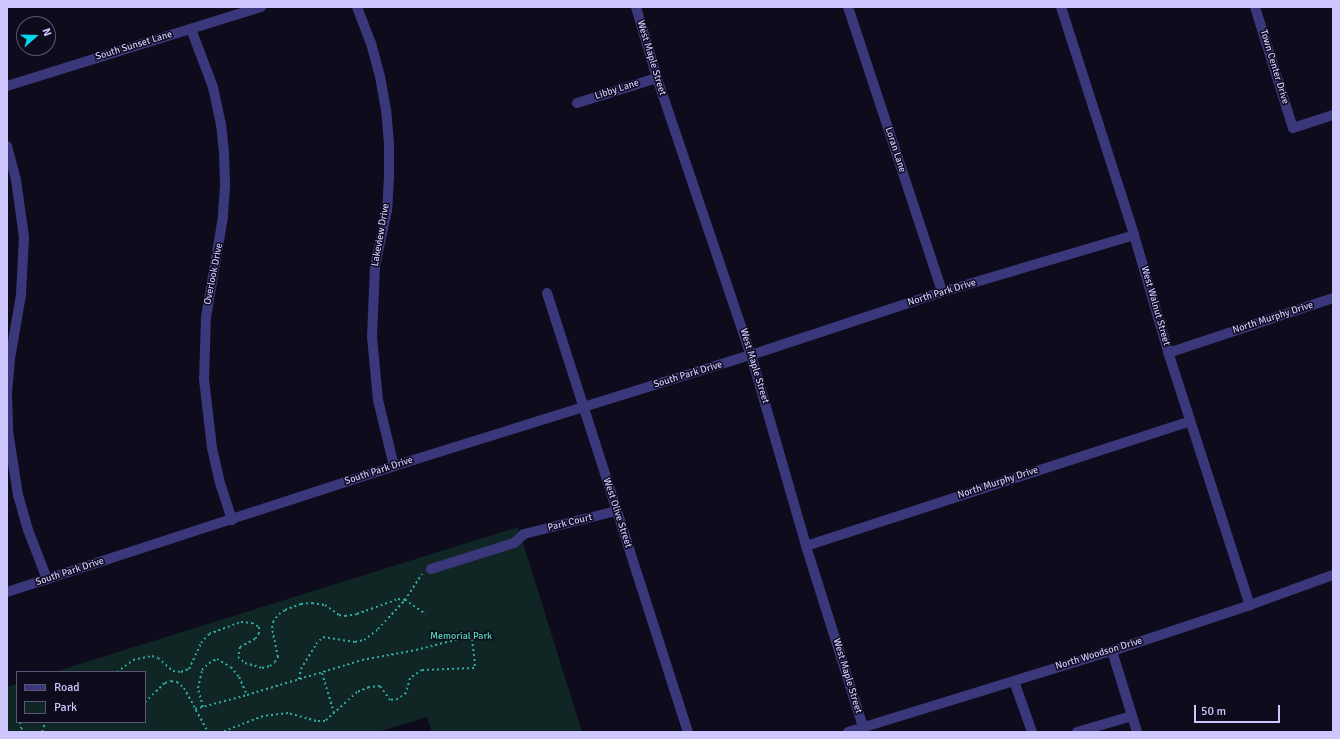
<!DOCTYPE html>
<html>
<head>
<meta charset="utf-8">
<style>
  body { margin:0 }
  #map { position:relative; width:1340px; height:739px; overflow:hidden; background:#0e0b1c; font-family:Signika,sans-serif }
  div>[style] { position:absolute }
  .green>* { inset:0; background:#0f2625 }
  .path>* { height:2px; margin-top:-1px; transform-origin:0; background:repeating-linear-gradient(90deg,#2eaba4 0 2px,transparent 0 5px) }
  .minor>* { height:10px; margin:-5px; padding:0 5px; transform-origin:5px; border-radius:5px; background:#3a377a }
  span { translate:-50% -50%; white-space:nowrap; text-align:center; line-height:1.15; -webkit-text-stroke:3px #0e0b1c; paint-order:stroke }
  .street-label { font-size:10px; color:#cec7fe }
  .park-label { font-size:10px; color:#56dcbb }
  .frame { position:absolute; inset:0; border:8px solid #cec7fe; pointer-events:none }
  .legend { position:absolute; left:16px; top:671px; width:130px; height:52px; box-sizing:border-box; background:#0e0b1c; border:1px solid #5b5676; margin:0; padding:5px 7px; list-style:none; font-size:12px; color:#cec7fe }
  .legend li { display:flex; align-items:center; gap:8px; height:20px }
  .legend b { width:20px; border:1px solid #5b5676 }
  .north { position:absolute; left:16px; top:16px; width:40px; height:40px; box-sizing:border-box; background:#0e0b1c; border:1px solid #5b5676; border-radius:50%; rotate:70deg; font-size:11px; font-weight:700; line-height:16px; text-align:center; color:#cec7fe }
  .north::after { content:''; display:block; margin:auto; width:14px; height:18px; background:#04d4ed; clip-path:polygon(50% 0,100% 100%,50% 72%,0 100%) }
  .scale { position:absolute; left:1194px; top:705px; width:86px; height:18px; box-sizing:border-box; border:2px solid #cec7fe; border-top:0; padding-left:5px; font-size:12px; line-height:14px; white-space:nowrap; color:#cec7fe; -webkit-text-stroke:3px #0e0b1c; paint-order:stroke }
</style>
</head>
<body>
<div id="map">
  <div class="green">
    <div style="clip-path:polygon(518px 527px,582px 732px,432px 732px,427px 717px,378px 732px,7px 732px,7px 687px,17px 684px,17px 722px,145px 722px,145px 672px,54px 672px)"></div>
  </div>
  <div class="path">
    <div style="left:117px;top:672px;width:20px;rotate:-37deg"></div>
    <div style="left:133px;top:660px;width:19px;rotate:-12deg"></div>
    <div style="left:152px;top:656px;width:6px;rotate:18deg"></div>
    <div style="left:158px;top:658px;width:20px;rotate:41deg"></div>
    <div style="left:173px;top:671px;width:8px;rotate:7deg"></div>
    <div style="left:181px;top:672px;width:9px;rotate:-21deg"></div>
    <div style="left:189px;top:669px;width:29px;rotate:-65deg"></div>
    <div style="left:201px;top:643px;width:12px;rotate:-48deg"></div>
    <div style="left:209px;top:634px;width:34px;rotate:-21deg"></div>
    <div style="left:241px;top:622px;width:11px;rotate:5deg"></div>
    <div style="left:252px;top:623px;width:8px;rotate:30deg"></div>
    <div style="left:259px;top:627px;width:6px;rotate:90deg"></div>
    <div style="left:259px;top:633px;width:7px;rotate:124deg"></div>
    <div style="left:255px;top:639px;width:17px;rotate:152deg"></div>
    <div style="left:240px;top:647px;width:10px;rotate:101deg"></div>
    <div style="left:238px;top:657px;width:9px;rotate:41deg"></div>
    <div style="left:245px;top:663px;width:18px;rotate:16deg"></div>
    <div style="left:262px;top:668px;width:8px;rotate:-14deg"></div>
    <div style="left:270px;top:666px;width:6px;rotate:-39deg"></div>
    <div style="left:275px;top:662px;width:6px;rotate:-59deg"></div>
    <div style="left:278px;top:657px;width:30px;rotate:-102deg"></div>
    <div style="left:272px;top:628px;width:6px;rotate:-81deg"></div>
    <div style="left:273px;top:622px;width:10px;rotate:-53deg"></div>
    <div style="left:279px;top:614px;width:7px;rotate:-34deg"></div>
    <div style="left:285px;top:610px;width:17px;rotate:-21deg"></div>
    <div style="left:301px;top:604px;width:11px;rotate:-5deg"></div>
    <div style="left:312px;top:603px;width:13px;rotate:9deg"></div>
    <div style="left:325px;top:605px;width:17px;rotate:36deg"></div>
    <div style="left:339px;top:615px;width:6px;rotate:9deg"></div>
    <div style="left:345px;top:616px;width:12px;rotate:-9deg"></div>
    <div style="left:357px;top:614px;width:44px;rotate:-20.1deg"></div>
    <div style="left:398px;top:599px;width:7px;rotate:8deg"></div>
    <div style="left:405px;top:600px;width:25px;rotate:34deg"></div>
    <div style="left:322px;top:673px;width:42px;rotate:73.3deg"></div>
    <div style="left:299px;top:679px;width:10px;rotate:-79deg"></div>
    <div style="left:301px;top:669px;width:29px;rotate:-59deg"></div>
    <div style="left:316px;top:644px;width:10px;rotate:-45deg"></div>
    <div style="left:323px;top:637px;width:32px;rotate:9deg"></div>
    <div style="left:355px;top:642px;width:9px;rotate:-13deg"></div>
    <div style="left:364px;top:640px;width:18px;rotate:-38deg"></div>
    <div style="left:378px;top:629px;width:40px;rotate:-47deg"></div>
    <div style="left:405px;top:600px;width:31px;rotate:-57deg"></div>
    <div style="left:145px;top:702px;width:28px;rotate:-44deg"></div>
    <div style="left:165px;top:683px;width:6px;rotate:-18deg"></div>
    <div style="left:171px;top:681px;width:6px;rotate:9deg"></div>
    <div style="left:177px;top:682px;width:9px;rotate:41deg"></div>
    <div style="left:184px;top:688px;width:50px;rotate:61.4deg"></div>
    <div style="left:203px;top:707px;width:20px;rotate:-105deg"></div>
    <div style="left:198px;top:688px;width:18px;rotate:-77deg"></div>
    <div style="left:202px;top:670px;width:10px;rotate:-45deg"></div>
    <div style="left:209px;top:663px;width:9px;rotate:-27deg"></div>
    <div style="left:217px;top:659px;width:16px;rotate:30deg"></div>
    <div style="left:231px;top:667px;width:13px;rotate:51deg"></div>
    <div style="left:239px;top:677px;width:20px;rotate:66deg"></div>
    <div style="left:195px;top:709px;width:54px;rotate:-15.1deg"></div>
    <div style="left:247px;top:695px;width:120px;rotate:-16.9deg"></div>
    <div style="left:362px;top:660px;width:55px;rotate:-10.5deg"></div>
    <div style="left:416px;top:650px;width:56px;rotate:-14.5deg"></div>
    <div style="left:470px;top:636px;width:4px;rotate:56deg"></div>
    <div style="left:472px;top:639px;width:25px;rotate:83deg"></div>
    <div style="left:475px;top:664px;width:4px;rotate:104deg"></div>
    <div style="left:474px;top:668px;width:52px;rotate:177.8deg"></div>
    <div style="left:422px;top:670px;width:14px;rotate:146deg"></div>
    <div style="left:410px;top:678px;width:16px;rotate:105deg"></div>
    <div style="left:406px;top:693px;width:10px;rotate:143deg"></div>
    <div style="left:398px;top:699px;width:8px;rotate:173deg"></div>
    <div style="left:390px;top:700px;width:17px;rotate:-126deg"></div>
    <div style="left:380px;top:686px;width:11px;rotate:175deg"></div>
    <div style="left:369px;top:687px;width:13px;rotate:157deg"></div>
    <div style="left:357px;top:692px;width:43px;rotate:137.8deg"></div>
    <div style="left:325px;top:721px;width:9px;rotate:180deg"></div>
    <div style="left:316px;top:721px;width:29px;rotate:-164deg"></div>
    <div style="left:288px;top:713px;width:25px;rotate:173deg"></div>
    <div style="left:263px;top:716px;width:44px;rotate:158.7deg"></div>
    <div style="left:20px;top:722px;width:6px;rotate:81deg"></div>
    <div style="left:21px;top:728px;width:6px;rotate:45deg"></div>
    <div style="left:42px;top:732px;width:10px;rotate:-73deg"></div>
  </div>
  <div class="minor">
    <div style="left:357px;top:7px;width:39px;rotate:69deg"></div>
    <div style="left:371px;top:43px;width:34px;rotate:75deg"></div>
    <div style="left:380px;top:76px;width:34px;rotate:80deg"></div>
    <div style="left:386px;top:109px;width:33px;rotate:85deg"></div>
    <div style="left:389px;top:142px;width:34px;rotate:90deg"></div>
    <div style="left:389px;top:176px;width:34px;rotate:93deg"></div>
    <div style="left:387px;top:210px;width:57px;rotate:102.1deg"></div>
    <div style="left:375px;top:266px;width:71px;rotate:92.4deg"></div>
    <div style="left:372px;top:337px;width:63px;rotate:84.6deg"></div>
    <div style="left:378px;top:400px;width:68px;rotate:76.4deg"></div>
    <div style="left:636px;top:7px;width:74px;rotate:73.5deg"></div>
    <div style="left:657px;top:78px;width:293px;rotate:71.3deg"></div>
    <div style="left:751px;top:355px;width:199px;rotate:73.9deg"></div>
    <div style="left:806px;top:546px;width:190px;rotate:72.5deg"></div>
    <div style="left:848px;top:7px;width:300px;rotate:71.7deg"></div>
    <div style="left:1061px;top:7px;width:239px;rotate:72.2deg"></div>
    <div style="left:1134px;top:235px;width:128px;rotate:73.7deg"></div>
    <div style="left:1170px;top:358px;width:260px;rotate:72.1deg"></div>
    <div style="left:1255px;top:7px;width:127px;rotate:72.6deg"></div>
    <div style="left:1293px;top:128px;width:42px;rotate:-18deg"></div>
    <div style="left:191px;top:29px;width:62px;rotate:69.2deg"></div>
    <div style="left:213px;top:87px;width:38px;rotate:78deg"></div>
    <div style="left:221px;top:124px;width:31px;rotate:84deg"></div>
    <div style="left:224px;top:155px;width:31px;rotate:88deg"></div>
    <div style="left:225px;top:186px;width:31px;rotate:94deg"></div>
    <div style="left:223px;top:217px;width:101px;rotate:99.6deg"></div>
    <div style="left:206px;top:317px;width:62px;rotate:91.8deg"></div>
    <div style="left:204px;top:379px;width:69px;rotate:83.4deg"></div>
    <div style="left:212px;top:448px;width:39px;rotate:77deg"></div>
    <div style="left:221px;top:486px;width:36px;rotate:72deg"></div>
    <div style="left:7px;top:86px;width:266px;rotate:-17.3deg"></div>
    <div style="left:577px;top:103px;width:84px;rotate:-17.4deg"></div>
    <div style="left:7px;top:146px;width:35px;rotate:75deg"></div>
    <div style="left:16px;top:180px;width:58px;rotate:82deg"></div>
    <div style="left:24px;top:237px;width:58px;rotate:93deg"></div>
    <div style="left:21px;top:295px;width:65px;rotate:99.8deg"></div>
    <div style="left:10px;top:359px;width:36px;rotate:95deg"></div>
    <div style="left:7px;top:395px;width:36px;rotate:88deg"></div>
    <div style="left:8px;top:431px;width:65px;rotate:81.1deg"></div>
    <div style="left:18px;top:495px;width:36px;rotate:74deg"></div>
    <div style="left:28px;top:530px;width:53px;rotate:68.8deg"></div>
    <div style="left:547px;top:293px;width:461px;rotate:72.2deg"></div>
    <div style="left:1168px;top:353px;width:174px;rotate:-18.4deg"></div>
    <div style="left:806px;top:546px;width:404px;rotate:-18deg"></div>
    <div style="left:431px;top:569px;width:87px;rotate:-17.4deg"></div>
    <div style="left:514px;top:543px;width:13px;rotate:-42deg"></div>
    <div style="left:524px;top:534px;width:95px;rotate:-14deg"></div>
    <div style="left:7px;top:592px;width:407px;rotate:-18deg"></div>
    <div style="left:394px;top:466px;width:374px;rotate:-17.3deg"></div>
    <div style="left:751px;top:355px;width:201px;rotate:-18.3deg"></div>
    <div style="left:942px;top:292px;width:200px;rotate:-16.5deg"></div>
    <div style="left:1112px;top:651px;width:85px;rotate:72.8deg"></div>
    <div style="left:1014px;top:681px;width:54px;rotate:70.6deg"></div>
    <div style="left:848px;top:732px;width:276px;rotate:-17.1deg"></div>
    <div style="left:1112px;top:651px;width:145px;rotate:-18.4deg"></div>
    <div style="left:1250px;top:605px;width:88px;rotate:-19.9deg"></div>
    <div style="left:1077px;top:732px;width:57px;rotate:-16.2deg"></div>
  </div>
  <div class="street-label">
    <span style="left:134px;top:46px;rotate:-17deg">South Sunset Lane</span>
    <span style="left:651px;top:58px;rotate:73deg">West Maple Street</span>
    <span style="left:1274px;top:67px;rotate:73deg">Town Center Drive</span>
    <span style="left:617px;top:90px;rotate:-18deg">Libby Lane</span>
    <span style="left:895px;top:150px;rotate:72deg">Loran Lane</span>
    <span style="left:381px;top:235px;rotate:-80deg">Lakeview Drive</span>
    <span style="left:214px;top:274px;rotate:-79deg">Overlook Drive</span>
    <span style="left:942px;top:293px;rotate:-17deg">North Park Drive</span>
    <span style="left:1155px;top:306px;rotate:74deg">West Walnut Street</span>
    <span style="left:1273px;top:318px;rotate:-18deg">North Murphy Drive</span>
    <span style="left:754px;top:366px;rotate:73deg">West Maple Street</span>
    <span style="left:688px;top:375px;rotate:-17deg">South Park Drive</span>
    <span style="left:379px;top:471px;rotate:-18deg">South Park Drive</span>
    <span style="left:998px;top:483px;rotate:-18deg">North Murphy Drive</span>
    <span style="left:617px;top:513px;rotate:72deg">West Olive Street</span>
    <span style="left:570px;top:523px;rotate:-14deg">Park Court</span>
    <span style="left:70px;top:572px;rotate:-18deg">South Park Drive</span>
    <span style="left:1099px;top:654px;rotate:-17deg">North Woodson Drive</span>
    <span style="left:847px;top:676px;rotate:73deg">West Maple Street</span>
  </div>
  <div class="park-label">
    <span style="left:461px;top:637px">Memorial Park</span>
  </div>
  <div class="frame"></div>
  <ul class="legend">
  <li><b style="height:5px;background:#3a377a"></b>Road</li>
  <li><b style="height:11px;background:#0f2625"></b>Park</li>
  </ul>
  <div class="north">N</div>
  <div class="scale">50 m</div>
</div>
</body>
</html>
